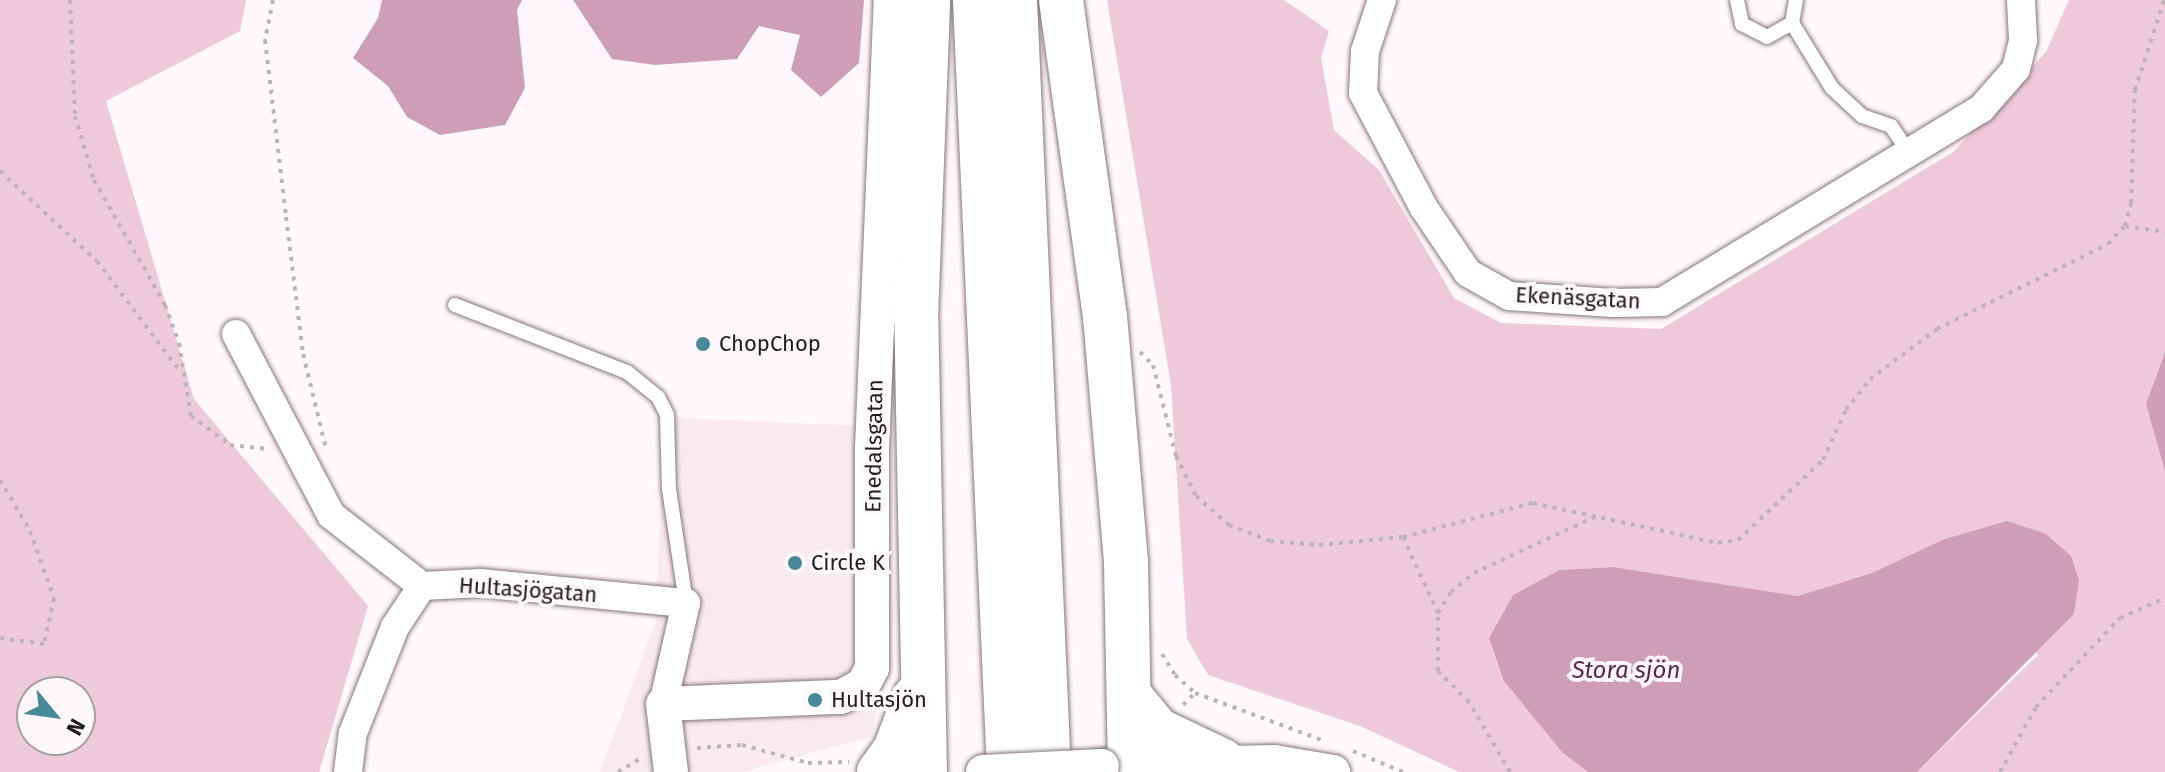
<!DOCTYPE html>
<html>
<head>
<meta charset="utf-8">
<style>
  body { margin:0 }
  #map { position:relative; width:2165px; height:772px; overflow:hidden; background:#fef7fb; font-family:"Fira Sans",sans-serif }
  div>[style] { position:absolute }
  .built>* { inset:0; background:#f9eaf1 }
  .green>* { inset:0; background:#eec9da }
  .water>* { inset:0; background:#cd9eb5 }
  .path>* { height:4px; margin-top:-2px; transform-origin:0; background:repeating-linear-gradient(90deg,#bbb4b8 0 4px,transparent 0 10px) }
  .roads { filter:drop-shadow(0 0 2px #85767d) drop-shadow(0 0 2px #85767d) }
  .service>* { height:14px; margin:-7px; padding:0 7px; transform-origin:7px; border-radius:7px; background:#fff }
  .minor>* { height:28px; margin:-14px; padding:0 14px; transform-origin:14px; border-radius:14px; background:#fff }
  .tertiary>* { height:34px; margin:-17px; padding:0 17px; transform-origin:17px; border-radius:17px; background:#fff }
  .motorway>* { height:44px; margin:-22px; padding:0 22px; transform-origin:22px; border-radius:22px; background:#fff }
  .bridges { filter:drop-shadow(0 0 2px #85767d) drop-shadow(0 0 2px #85767d) }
  .tertiary-bridge>* { height:34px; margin:-17px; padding:0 17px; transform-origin:17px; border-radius:17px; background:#fff }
  .dots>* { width:22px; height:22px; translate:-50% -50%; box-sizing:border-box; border:4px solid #fef7fb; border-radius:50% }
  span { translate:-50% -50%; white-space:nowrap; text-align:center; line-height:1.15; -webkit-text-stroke:8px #fef7fb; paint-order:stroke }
  .street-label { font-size:22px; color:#221c1f }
  .poi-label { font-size:22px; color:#221c1f }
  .left { translate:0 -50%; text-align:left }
  .water-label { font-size:24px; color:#602747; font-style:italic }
  .north { position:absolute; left:16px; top:676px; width:80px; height:80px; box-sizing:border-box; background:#fef7fb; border:2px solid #a69fa3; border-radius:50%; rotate:119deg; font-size:22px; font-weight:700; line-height:32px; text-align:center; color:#221c1f }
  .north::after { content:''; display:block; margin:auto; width:28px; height:36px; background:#468998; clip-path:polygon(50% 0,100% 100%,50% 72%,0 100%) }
</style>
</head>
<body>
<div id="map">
  <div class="built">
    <div style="clip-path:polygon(663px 417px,889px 427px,888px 642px,872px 736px,742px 772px,600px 772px,656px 621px)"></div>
  </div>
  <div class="green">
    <div style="clip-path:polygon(evenodd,0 0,246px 0,240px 31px,106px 101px,194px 399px,368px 606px,319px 772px,0 772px,0 0,32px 692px,80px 692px,80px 740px,32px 740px,32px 692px)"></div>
    <div style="clip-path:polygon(1107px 0,1284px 0,1329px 31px,1321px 58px,1334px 130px,1379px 170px,1454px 298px,1501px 323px,1661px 329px,1953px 152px,2046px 52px,2069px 0,2165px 0,2165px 352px,2146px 404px,2165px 472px,2165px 772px,1917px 772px,2038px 655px,1942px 540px,1872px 573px,1798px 596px,1613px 567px,1559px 570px,1513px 595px,1489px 638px,1563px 753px,1588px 772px,1459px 772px,1360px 726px,1208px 675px,1187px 639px,1171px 385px)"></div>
  </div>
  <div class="water">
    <div style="clip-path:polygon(382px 0,522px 0,517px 10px,525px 88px,505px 125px,440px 135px,407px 117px,388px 86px,353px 58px,378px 18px)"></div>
    <div style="clip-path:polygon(573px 0,864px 0,859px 63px,821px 97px,791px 70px,800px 35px,759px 26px,737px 59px,655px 65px,612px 59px)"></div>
    <div style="clip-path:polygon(2165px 352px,2165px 472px,2146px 404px)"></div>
    <div style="clip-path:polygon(2007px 521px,2046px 534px,2071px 556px,2079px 580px,2074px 614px,1917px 772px,1588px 772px,1563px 753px,1504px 681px,1489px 638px,1513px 595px,1559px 570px,1613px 567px,1798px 596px,1872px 573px,1942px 540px)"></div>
  </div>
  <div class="path">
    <div style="left:70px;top:0;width:116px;rotate:87.5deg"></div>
    <div style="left:75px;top:116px;width:67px;rotate:73.5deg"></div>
    <div style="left:94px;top:180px;width:144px;rotate:60.4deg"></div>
    <div style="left:165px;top:305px;width:40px;rotate:69.8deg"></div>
    <div style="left:179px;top:343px;width:74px;rotate:80.7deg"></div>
    <div style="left:191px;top:416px;width:49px;rotate:36.6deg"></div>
    <div style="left:230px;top:445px;width:39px;rotate:6deg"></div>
    <div style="left:273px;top:0;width:41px;rotate:101.3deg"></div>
    <div style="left:265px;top:40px;width:178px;rotate:83.2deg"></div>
    <div style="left:286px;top:217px;width:138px;rotate:82.9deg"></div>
    <div style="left:303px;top:354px;width:97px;rotate:76.3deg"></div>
    <div style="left:0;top:171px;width:132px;rotate:42.9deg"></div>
    <div style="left:97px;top:261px;width:138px;rotate:53deg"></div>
    <div style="left:2125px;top:226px;width:40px;rotate:8.5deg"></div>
    <div style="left:1140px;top:352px;width:18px;rotate:45deg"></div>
    <div style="left:1153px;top:365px;width:94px;rotate:75.8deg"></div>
    <div style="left:1176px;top:456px;width:45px;rotate:63.4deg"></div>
    <div style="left:1196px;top:496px;width:44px;rotate:41.3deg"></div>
    <div style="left:1229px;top:525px;width:44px;rotate:21.3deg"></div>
    <div style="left:1270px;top:541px;width:49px;rotate:4.7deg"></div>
    <div style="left:1319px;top:545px;width:84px;rotate:-5.4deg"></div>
    <div style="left:1403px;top:537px;width:134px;rotate:-14.7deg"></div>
    <div style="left:1533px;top:503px;width:189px;rotate:12.2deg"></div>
    <div style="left:1718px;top:543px;width:20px;rotate:-9deg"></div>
    <div style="left:1738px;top:540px;width:117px;rotate:-43.3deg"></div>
    <div style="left:1823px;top:460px;width:55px;rotate:-65.3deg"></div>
    <div style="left:1846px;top:410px;width:39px;rotate:-52deg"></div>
    <div style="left:1870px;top:379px;width:84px;rotate:-36.7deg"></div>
    <div style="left:1937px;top:329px;width:191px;rotate:-26.4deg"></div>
    <div style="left:2108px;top:244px;width:25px;rotate:-47deg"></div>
    <div style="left:2125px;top:226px;width:24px;rotate:-75deg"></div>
    <div style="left:2131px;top:203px;width:113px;rotate:-88deg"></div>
    <div style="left:2135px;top:90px;width:95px;rotate:-72.1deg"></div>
    <div style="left:0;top:480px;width:59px;rotate:59.5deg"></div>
    <div style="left:30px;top:531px;width:71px;rotate:70.3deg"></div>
    <div style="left:54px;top:598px;width:47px;rotate:102.3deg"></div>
    <div style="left:44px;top:644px;width:44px;rotate:-172.2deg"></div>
    <div style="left:1403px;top:537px;width:84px;rotate:65.3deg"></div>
    <div style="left:1162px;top:654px;width:25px;rotate:58deg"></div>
    <div style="left:1175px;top:675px;width:27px;rotate:42deg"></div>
    <div style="left:1195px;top:693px;width:135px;rotate:20.3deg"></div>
    <div style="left:1183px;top:705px;width:17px;rotate:-45deg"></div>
    <div style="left:697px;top:748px;width:45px;rotate:-3.8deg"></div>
    <div style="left:742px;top:745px;width:68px;rotate:15.3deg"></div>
    <div style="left:808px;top:763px;width:41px;rotate:-1.4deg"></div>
    <div style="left:1353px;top:751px;width:54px;rotate:22.8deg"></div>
    <div style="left:618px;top:772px;width:27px;rotate:-31deg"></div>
    <div style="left:1510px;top:772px;width:81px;rotate:-120.4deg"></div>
    <div style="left:1469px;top:702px;width:44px;rotate:-135deg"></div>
    <div style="left:1438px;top:671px;width:58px;rotate:-90deg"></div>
    <div style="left:1438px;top:613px;width:25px;rotate:-58deg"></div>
    <div style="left:1451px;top:592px;width:30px;rotate:-40deg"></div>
    <div style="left:1474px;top:573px;width:136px;rotate:-24.9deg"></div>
    <div style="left:2000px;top:772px;width:74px;rotate:-61deg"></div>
    <div style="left:2036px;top:707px;width:122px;rotate:-46.7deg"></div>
    <div style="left:2120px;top:618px;width:49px;rotate:-24deg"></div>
  </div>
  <div class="roads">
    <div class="service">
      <div style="left:1737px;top:0;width:25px;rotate:78deg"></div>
      <div style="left:1742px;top:24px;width:28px;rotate:27deg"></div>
      <div style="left:1767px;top:37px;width:29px;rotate:-29deg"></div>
      <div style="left:1792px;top:23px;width:23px;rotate:-80deg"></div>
      <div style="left:1792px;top:23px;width:76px;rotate:58.4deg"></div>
      <div style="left:1832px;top:88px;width:41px;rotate:43deg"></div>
      <div style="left:1862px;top:116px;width:31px;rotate:19deg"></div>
      <div style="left:1891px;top:126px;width:32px;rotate:56deg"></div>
      <div style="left:455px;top:305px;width:185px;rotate:21.3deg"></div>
      <div style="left:627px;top:372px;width:40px;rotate:39deg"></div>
      <div style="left:658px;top:397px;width:20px;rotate:63deg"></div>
      <div style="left:667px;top:415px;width:74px;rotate:88.5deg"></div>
      <div style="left:669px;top:489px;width:115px;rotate:81.5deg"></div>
    </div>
    <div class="minor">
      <div style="left:1382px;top:0;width:54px;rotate:108.4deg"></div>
      <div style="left:1365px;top:51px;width:42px;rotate:92.7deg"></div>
      <div style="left:1363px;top:93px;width:130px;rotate:62.1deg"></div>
      <div style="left:1424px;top:208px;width:78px;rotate:55.9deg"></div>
      <div style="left:1468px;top:273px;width:47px;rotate:29.3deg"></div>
      <div style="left:1509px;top:296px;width:104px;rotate:3.9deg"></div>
      <div style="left:1613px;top:303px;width:49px;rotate:-1.2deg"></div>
      <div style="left:1662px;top:302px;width:373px;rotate:-31.2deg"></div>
      <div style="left:1981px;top:109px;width:53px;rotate:-48.8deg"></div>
      <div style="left:2016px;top:69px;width:30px;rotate:-76deg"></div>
      <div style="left:2023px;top:40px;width:40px;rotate:-92.9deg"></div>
      <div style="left:236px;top:334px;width:204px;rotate:62.3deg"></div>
      <div style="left:331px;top:515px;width:115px;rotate:38deg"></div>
      <div style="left:422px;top:586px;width:59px;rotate:-2.9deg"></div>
      <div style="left:481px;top:583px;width:206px;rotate:5.6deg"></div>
      <div style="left:686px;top:603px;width:104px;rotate:102.8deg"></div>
      <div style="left:348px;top:772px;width:39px;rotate:-83deg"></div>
      <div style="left:353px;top:733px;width:114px;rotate:-68.4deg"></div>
      <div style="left:395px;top:627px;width:49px;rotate:-56.6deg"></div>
    </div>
    <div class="tertiary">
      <div style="left:1106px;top:766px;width:168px;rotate:-1.4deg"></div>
      <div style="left:1274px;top:762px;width:60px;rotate:9.6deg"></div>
      <div style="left:671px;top:772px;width:68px;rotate:-96.7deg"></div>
      <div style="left:663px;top:704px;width:178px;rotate:-2.3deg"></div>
      <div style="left:841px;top:697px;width:25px;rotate:-29deg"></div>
      <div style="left:863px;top:685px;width:19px;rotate:-62deg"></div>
      <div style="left:872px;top:668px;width:220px;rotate:-90deg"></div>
      <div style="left:872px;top:448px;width:448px;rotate:-87.6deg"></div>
    </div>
    <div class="motorway">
      <div style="left:975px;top:0;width:773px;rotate:87.48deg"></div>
      <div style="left:1015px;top:0;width:773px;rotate:87.48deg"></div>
      <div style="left:1061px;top:0;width:319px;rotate:82.1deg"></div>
      <div style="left:1105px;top:316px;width:248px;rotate:85.1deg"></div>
      <div style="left:1126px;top:563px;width:209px;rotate:88.9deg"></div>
      <div style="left:1130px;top:696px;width:44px;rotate:50.5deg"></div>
      <div style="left:1158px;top:730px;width:72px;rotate:25.5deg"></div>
      <div style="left:879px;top:772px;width:27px;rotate:-54deg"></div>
      <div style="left:895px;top:750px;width:57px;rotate:-69.3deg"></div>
      <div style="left:925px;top:772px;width:454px;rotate:-91.1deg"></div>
      <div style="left:916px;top:318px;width:318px;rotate:-87.8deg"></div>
    </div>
  </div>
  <div class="bridges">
    <div class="tertiary-bridge">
      <div style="left:983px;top:772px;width:119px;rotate:-2.9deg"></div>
    </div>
  </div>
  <div class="dots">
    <div style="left:703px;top:344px;background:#468998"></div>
    <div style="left:795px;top:563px;background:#468998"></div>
    <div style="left:815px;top:700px;background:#468998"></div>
  </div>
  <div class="street-label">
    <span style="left:1578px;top:298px;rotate:3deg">Ekenäsgatan</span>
    <span style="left:874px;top:446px;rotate:-89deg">Enedalsgatan</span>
    <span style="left:528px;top:590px;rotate:4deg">Hultasjögatan</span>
  </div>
  <div class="poi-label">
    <span class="left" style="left:719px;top:344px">ChopChop</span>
    <span class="left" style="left:811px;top:563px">Circle K</span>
    <span class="left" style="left:831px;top:700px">Hultasjön</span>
  </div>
  <div class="water-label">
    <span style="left:1626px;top:671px">Stora sjön</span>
  </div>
  <div class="north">N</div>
</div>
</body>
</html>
